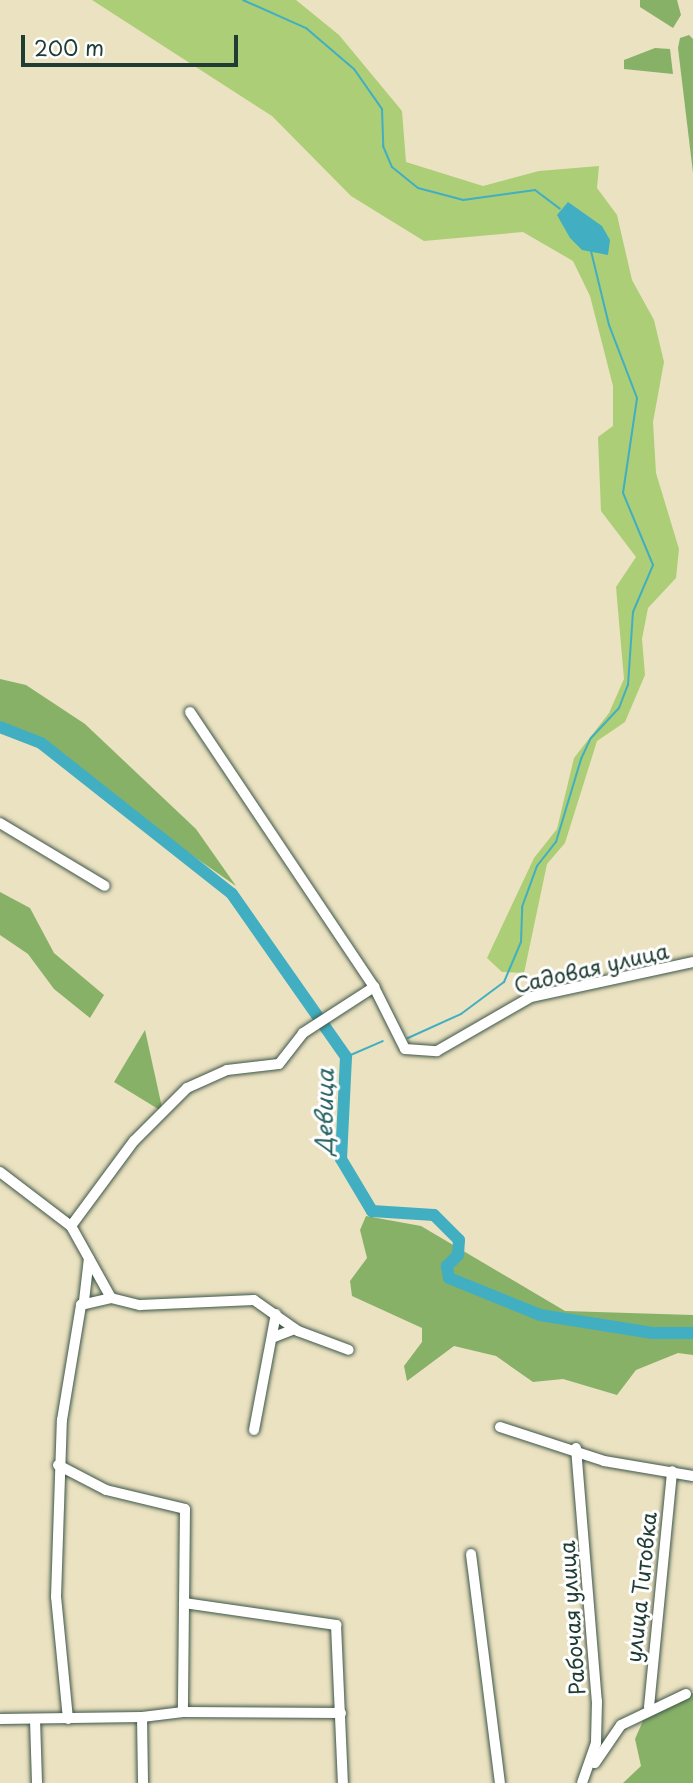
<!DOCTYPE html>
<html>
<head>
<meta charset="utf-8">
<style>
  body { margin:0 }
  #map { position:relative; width:693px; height:1783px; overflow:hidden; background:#ebe2c1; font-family:"Playpen Sans",sans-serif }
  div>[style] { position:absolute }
  .green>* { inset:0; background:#abce77 }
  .forest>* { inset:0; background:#88b168 }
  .water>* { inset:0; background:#42aec1 }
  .stream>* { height:2px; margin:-1px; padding:0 1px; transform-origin:1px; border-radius:1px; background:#42aec1 }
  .river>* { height:12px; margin:-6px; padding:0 6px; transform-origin:6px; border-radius:6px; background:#42aec1 }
  .roads { filter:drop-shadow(0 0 2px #3e5649) drop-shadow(0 0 2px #3e5649) }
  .minor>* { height:10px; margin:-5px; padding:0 5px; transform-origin:5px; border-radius:5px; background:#fff }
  span { translate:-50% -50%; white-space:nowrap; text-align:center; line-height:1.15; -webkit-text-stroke:6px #fff; paint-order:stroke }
  .street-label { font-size:21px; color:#1f3d34 }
  .water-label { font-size:23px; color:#2b6565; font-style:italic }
  .scale { position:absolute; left:21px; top:35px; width:217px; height:32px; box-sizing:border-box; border:4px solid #1f3d34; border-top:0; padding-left:9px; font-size:21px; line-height:24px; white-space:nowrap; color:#1f3d34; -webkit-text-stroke:5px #fff; paint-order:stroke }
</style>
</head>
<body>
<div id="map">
  <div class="green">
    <div style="clip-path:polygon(92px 0,296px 0,339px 35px,402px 111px,406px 162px,483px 186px,539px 171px,599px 166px,597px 188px,617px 215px,632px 280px,654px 320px,664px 362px,653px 422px,656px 473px,679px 549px,676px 578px,648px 608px,642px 639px,645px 675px,625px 722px,597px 741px,565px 843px,547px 864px,524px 973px,502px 972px,487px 958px,534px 858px,557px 829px,574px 758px,609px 713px,624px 679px,616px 587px,636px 557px,601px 511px,598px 437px,613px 426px,613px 386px,590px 296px,573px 261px,523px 232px,424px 241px,351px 196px,272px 116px)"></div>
  </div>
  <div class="forest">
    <div style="clip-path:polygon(640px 0,677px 0,681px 15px,673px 28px,640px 7px)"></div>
    <div style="clip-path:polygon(689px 35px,693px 39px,693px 173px,678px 48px,680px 38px)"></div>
    <div style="clip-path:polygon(655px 48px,670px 49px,673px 74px,624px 69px,624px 60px)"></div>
    <div style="clip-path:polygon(0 679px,26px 685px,85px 724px,196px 829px,236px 886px,0 721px)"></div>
    <div style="clip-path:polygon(0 892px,30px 908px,54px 953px,104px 995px,90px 1018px,54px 989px,28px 954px,0 935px)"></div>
    <div style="clip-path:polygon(145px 1030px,163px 1112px,114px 1082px)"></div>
    <div style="clip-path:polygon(366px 1216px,421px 1226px,565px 1311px,693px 1315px,693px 1355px,678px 1353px,636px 1370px,617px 1395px,563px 1379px,533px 1382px,496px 1356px,454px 1346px,407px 1381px,404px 1366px,422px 1342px,422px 1328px,352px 1296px,350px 1281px,367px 1258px,360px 1230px)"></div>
    <div style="clip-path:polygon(693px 1693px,693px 1783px,623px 1783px,641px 1766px,635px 1739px,649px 1707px)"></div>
  </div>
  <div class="water">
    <div style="clip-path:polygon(568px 202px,602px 226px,610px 240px,608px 255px,582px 250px,570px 238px,557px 215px)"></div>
  </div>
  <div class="stream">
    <div style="left:243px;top:0;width:69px;rotate:24deg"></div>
    <div style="left:306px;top:28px;width:63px;rotate:40.5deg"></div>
    <div style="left:354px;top:69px;width:49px;rotate:55deg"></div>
    <div style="left:382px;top:109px;width:37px;rotate:88deg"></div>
    <div style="left:383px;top:146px;width:23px;rotate:67deg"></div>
    <div style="left:392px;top:167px;width:33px;rotate:39deg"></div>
    <div style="left:418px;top:188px;width:47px;rotate:14.9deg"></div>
    <div style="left:463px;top:200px;width:73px;rotate:-7.9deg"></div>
    <div style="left:535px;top:190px;width:31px;rotate:37deg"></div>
    <div style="left:408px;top:1038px;width:58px;rotate:-24.4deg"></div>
    <div style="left:461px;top:1014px;width:54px;rotate:-36.7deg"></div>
    <div style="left:504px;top:982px;width:43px;rotate:-67deg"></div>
    <div style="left:521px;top:942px;width:35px;rotate:-88deg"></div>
    <div style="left:522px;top:907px;width:44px;rotate:-69.9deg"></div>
    <div style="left:537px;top:866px;width:31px;rotate:-52deg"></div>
    <div style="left:556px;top:842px;width:87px;rotate:-73.2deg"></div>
    <div style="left:581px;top:759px;width:23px;rotate:-65deg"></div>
    <div style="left:591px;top:738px;width:41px;rotate:-47deg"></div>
    <div style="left:619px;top:708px;width:25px;rotate:-69deg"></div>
    <div style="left:628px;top:685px;width:73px;rotate:-86.1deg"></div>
    <div style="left:633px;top:612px;width:51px;rotate:-66.9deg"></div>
    <div style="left:653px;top:565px;width:78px;rotate:-112.6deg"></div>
    <div style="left:623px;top:493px;width:96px;rotate:-81.6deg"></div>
    <div style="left:637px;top:398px;width:78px;rotate:-111deg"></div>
    <div style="left:609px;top:325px;width:76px;rotate:-103.7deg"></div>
    <div style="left:346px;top:1057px;width:40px;rotate:-23.4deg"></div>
  </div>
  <div class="river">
    <div style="left:0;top:727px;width:44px;rotate:21.3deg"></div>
    <div style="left:41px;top:743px;width:243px;rotate:38.3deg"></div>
    <div style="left:232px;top:894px;width:199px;rotate:55deg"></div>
    <div style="left:346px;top:1057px;width:102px;rotate:92.8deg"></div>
    <div style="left:341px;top:1159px;width:61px;rotate:59.2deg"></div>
    <div style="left:372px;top:1211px;width:62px;rotate:3.7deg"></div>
    <div style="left:434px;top:1215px;width:35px;rotate:45deg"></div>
    <div style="left:459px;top:1240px;width:15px;rotate:94deg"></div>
    <div style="left:458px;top:1255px;width:16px;rotate:135deg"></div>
    <div style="left:447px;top:1266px;width:12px;rotate:81deg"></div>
    <div style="left:449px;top:1278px;width:98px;rotate:22.1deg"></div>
    <div style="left:540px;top:1315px;width:114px;rotate:9.1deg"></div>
    <div style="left:653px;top:1333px;width:40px"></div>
  </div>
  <div class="roads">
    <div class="minor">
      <div style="left:190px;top:712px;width:331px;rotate:56.2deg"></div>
      <div style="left:374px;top:987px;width:69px;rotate:63.4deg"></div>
      <div style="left:405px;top:1049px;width:32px;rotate:4deg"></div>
      <div style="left:437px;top:1051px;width:108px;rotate:-29.9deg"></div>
      <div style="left:531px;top:997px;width:166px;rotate:-12.2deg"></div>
      <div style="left:0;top:823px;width:122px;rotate:31deg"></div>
      <div style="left:0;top:1172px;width:89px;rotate:37.3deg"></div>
      <div style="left:71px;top:1226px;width:82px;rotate:60.9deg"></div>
      <div style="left:111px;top:1298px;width:30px;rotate:14deg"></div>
      <div style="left:140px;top:1305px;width:114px;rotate:-2.5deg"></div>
      <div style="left:254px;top:1300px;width:54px;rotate:35.2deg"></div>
      <div style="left:298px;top:1331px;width:54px;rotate:20.4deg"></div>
      <div style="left:71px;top:1226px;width:106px;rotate:-53.5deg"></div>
      <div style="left:134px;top:1141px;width:75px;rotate:-45deg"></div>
      <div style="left:187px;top:1088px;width:44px;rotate:-24.2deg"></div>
      <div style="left:227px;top:1070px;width:52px;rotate:-6.6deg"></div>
      <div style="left:279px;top:1064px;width:39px;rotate:-52deg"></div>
      <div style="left:303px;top:1033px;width:85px;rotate:-32.9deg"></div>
      <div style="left:84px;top:1301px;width:43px;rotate:-83.4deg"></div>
      <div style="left:274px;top:1337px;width:22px;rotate:-21deg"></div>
      <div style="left:500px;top:1427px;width:109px;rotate:18.1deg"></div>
      <div style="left:604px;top:1461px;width:90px;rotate:9.6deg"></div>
      <div style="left:254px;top:1430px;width:118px;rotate:-79.3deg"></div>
      <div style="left:576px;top:1448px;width:254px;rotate:85.3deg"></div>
      <div style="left:597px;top:1701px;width:42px;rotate:91.4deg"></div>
      <div style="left:596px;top:1743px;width:42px;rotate:109.3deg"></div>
      <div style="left:58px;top:1465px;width:54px;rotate:27.5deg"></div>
      <div style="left:106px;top:1490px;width:81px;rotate:13.5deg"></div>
      <div style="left:185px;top:1509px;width:203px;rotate:90.6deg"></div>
      <div style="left:183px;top:1712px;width:41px;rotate:173deg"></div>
      <div style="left:142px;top:1717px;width:66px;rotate:89.1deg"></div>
      <div style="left:471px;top:1554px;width:231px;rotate:82.8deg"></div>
      <div style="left:184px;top:1603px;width:154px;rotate:8.2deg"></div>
      <div style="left:336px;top:1625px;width:158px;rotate:87.5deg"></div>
      <div style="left:649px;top:1707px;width:237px;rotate:-84.4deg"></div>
      <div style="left:183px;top:1712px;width:158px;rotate:0.4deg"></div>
      <div style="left:0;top:1719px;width:142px;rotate:-0.8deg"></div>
      <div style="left:35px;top:1719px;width:64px;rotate:88.2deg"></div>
      <div style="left:68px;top:1719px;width:123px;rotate:-95.6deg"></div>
      <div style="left:56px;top:1597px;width:177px;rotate:-88.1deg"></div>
      <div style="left:62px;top:1420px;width:117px;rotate:-80.6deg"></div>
      <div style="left:81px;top:1305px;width:31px;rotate:-13deg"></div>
      <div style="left:595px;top:1763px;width:46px;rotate:-55.6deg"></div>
      <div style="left:621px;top:1725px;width:72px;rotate:-25.5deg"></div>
    </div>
  </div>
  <div class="street-label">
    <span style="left:591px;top:967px;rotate:-13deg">Садовая улица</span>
    <span style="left:640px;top:1587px;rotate:-84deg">улица Титовка</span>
    <span style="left:571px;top:1618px;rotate:-94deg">Рабочая улица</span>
  </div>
  <div class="water-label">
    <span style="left:324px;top:1112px;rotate:-89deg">Девица</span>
  </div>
  <div class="scale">200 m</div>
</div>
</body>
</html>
